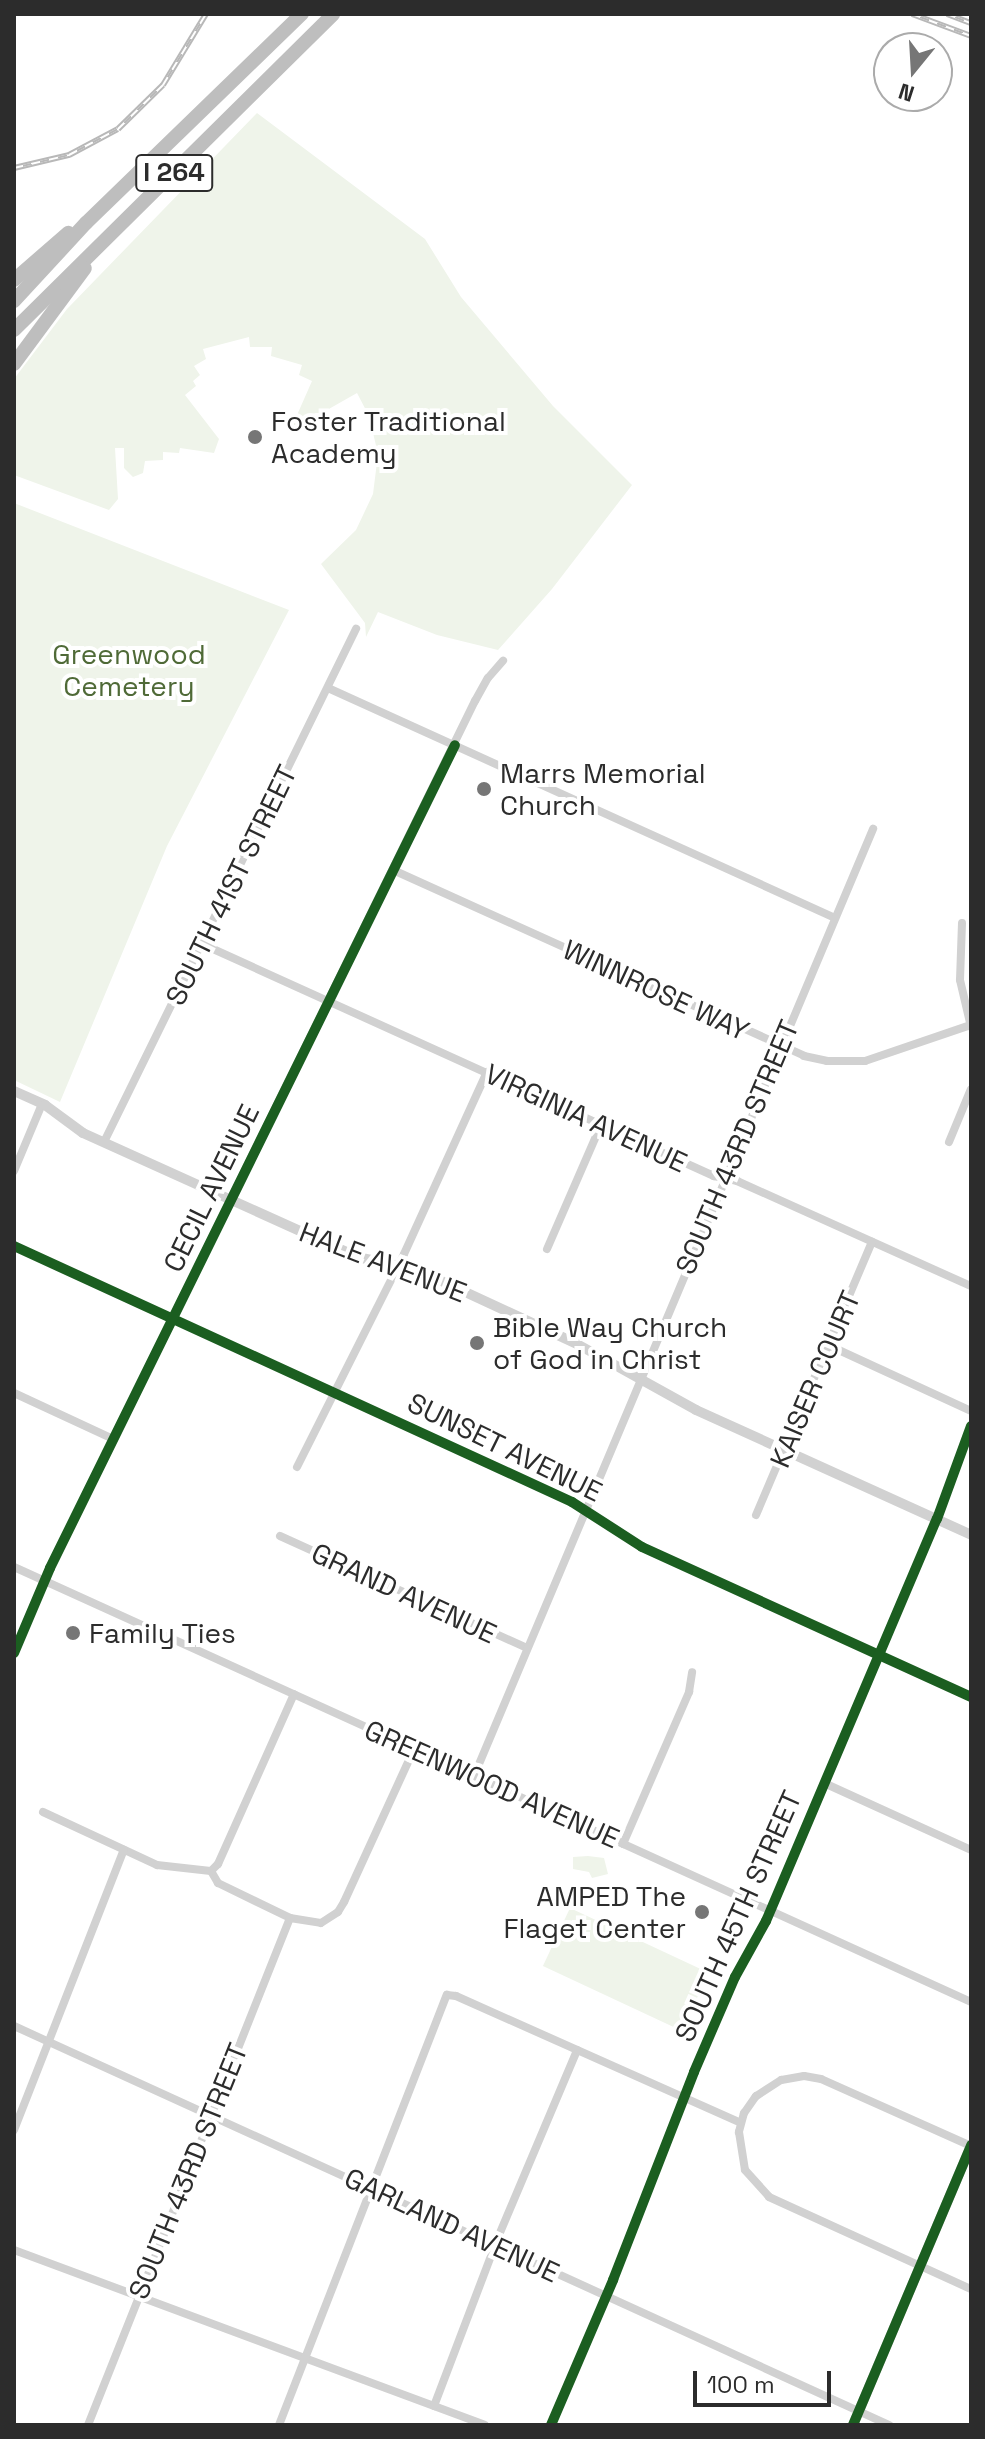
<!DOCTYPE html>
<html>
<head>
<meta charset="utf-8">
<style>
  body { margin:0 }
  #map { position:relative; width:985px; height:2439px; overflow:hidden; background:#fff; font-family:"Space Grotesk",sans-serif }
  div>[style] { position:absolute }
  .green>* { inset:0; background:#eff4ea; transform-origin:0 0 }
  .minor>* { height:8px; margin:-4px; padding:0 4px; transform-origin:4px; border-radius:4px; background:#d1d1d1 }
  .tertiary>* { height:10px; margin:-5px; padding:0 5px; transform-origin:5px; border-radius:5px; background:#d1d1d1 }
  .motorway>* { height:14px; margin:-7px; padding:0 7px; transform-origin:7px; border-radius:7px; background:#bebebe }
  .rail>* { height:6px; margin-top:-3px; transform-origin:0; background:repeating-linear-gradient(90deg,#fff 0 9px,#b8b8b8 0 18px); box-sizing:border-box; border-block:2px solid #b8b8b8 }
  .cycleway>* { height:10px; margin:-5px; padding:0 5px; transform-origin:5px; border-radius:5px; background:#1b5e20 }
  .dots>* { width:22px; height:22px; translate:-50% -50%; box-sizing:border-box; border:4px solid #fff; border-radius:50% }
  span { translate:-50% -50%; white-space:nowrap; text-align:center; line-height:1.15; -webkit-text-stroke:8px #fff; paint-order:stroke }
  .shield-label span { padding:2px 6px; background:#fff; border:2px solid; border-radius:6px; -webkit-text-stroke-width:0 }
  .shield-label { font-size:26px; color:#2c2c2c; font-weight:700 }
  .poi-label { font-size:28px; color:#2c2c2c }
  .left { translate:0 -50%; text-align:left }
  .right { translate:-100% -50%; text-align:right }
  .park-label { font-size:28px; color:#4f6a37 }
  .street-label { font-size:28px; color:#2c2c2c }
  .frame { position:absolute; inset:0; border:16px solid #2c2c2c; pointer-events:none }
  .north { position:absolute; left:873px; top:32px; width:80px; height:80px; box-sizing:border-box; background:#fff; border:2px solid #ababab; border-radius:50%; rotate:198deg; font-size:22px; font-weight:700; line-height:32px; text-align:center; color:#2c2c2c }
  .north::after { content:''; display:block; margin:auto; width:28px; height:36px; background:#767676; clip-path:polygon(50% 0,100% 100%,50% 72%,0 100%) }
  .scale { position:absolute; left:693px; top:2371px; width:138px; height:36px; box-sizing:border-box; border:4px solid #2c2c2c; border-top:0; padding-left:10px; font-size:24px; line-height:28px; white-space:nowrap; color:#2c2c2c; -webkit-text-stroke:6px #fff; paint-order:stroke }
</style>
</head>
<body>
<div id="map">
  <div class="green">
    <div style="clip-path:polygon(257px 113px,425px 239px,461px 297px,553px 406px,632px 485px,552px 589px,498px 650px,437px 635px,378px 612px,366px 637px,365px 623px,321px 564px,356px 530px,373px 494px,378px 454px,369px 416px,357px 393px,290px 431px,312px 381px,299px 375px,302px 365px,271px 356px,272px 347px,250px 347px,249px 337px,203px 349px,206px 359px,194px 366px,200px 375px,193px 381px,196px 386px,185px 395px,219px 439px,214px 453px,180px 448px,179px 453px,163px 452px,163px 460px,145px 461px,143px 473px,133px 477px,124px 468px,124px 448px,115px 448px,118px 499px,109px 510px,14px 475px,14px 379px,67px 309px)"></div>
    <div style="clip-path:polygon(14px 503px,289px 610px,167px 846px,60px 1102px,14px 1080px)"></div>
    <div style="clip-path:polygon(588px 1856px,604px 1858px,608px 1874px,592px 1878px,589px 1872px,573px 1869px,573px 1857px)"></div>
    <div style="left:570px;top:1908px;width:153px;height:64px;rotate:25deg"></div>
  </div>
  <div class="minor">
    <div style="left:328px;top:688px;width:554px;rotate:24.39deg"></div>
    <div style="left:393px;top:870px;width:451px;rotate:24.3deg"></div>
    <div style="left:804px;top:1056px;width:24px;rotate:12deg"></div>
    <div style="left:827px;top:1061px;width:38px"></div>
    <div style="left:865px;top:1061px;width:112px;rotate:-18.8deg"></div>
    <div style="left:962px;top:923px;width:57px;rotate:92deg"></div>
    <div style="left:960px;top:980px;width:48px;rotate:76.8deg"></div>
    <div style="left:202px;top:944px;width:562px;rotate:24.38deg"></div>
    <div style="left:714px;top:1176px;width:24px;rotate:12deg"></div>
    <div style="left:737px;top:1181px;width:256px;rotate:24.2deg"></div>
    <div style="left:104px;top:1142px;width:572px;rotate:-63.84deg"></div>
    <div style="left:949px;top:1142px;width:57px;rotate:-67.5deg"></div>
    <div style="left:14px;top:1171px;width:73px;rotate:-67.3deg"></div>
    <div style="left:14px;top:1246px;width:614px;rotate:24.64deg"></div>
    <div style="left:572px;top:1502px;width:83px;rotate:32.7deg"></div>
    <div style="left:642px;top:1547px;width:362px;rotate:24.5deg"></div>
    <div style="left:547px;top:1249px;width:135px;rotate:-66.5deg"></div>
    <div style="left:830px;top:1346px;width:155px;rotate:24.7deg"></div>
    <div style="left:14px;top:1393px;width:109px;rotate:24.9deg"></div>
    <div style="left:297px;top:1467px;width:238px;rotate:-63.3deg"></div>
    <div style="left:404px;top:1254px;width:200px;rotate:-65.5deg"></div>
    <div style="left:756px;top:1515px;width:297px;rotate:-67deg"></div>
    <div style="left:280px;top:1536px;width:271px;rotate:24.4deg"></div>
    <div style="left:14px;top:1567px;width:1051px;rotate:24.44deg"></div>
    <div style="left:14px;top:1653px;width:92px;rotate:-67deg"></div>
    <div style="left:50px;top:1568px;width:966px;rotate:-63.89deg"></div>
    <div style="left:475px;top:701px;width:26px;rotate:-61deg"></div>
    <div style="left:488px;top:678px;width:23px;rotate:-49deg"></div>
    <div style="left:474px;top:1776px;width:1028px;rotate:-67.15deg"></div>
    <div style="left:824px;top:1783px;width:162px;rotate:24.5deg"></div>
    <div style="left:43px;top:1812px;width:126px;rotate:24.9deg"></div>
    <div style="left:157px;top:1865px;width:54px;rotate:6.3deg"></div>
    <div style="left:211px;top:1871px;width:14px;rotate:60deg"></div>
    <div style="left:218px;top:1883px;width:80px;rotate:25.9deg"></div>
    <div style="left:290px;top:1918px;width:31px;rotate:9deg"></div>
    <div style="left:321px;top:1923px;width:20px;rotate:-33deg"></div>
    <div style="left:338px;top:1912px;width:12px;rotate:-59deg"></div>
    <div style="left:344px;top:1902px;width:168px;rotate:-65.4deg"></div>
    <div style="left:623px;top:1844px;width:166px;rotate:-66.5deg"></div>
    <div style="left:689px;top:1692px;width:20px;rotate:-81deg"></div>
    <div style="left:211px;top:1871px;width:10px;rotate:-45deg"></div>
    <div style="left:218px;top:1864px;width:186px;rotate:-65.9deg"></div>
    <div style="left:14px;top:2026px;width:962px;rotate:24.51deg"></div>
    <div style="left:14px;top:2130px;width:301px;rotate:-68.6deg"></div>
    <div style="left:971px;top:2146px;width:164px;rotate:-155.9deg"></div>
    <div style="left:821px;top:2079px;width:17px;rotate:-170deg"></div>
    <div style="left:804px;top:2076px;width:23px;rotate:170deg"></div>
    <div style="left:781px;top:2080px;width:30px;rotate:147deg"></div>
    <div style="left:756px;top:2096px;width:21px;rotate:125deg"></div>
    <div style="left:744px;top:2113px;width:20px;rotate:105deg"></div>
    <div style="left:739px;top:2132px;width:38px;rotate:81deg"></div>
    <div style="left:745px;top:2170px;width:36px;rotate:48deg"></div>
    <div style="left:769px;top:2197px;width:222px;rotate:24.5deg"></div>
    <div style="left:14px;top:2250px;width:502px;rotate:20.38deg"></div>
    <div style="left:434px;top:2406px;width:183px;rotate:-69.2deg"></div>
    <div style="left:499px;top:2235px;width:201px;rotate:-67.1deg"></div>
    <div style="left:88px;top:2425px;width:546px;rotate:-68.28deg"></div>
    <div style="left:279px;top:2425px;width:462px;rotate:-68.7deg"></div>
    <div style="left:447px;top:1995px;width:9px;rotate:6deg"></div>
    <div style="left:456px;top:1996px;width:310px;rotate:24deg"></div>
    <div style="left:551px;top:2425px;width:158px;rotate:-66.8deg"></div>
    <div style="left:613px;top:2280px;width:223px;rotate:-68.7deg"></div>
    <div style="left:694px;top:2072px;width:103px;rotate:-66.7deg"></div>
    <div style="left:735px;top:1977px;width:64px;rotate:-61deg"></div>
    <div style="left:766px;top:1921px;width:437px;rotate:-67deg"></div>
    <div style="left:937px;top:1519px;width:99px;rotate:-69.9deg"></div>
  </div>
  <div class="tertiary">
    <div style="left:14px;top:1091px;width:34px;rotate:24deg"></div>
    <div style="left:45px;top:1105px;width:47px;rotate:36.4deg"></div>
    <div style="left:83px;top:1133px;width:301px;rotate:24.3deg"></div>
    <div style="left:357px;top:1257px;width:53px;rotate:11.9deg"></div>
    <div style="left:409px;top:1268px;width:28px;rotate:21deg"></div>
    <div style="left:435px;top:1278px;width:157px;rotate:24.9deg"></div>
    <div style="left:577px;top:1344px;width:136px;rotate:29deg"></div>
    <div style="left:696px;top:1410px;width:302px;rotate:24.4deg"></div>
    <div style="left:853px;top:2425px;width:304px;rotate:-67.1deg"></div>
  </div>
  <div class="motorway">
    <div style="left:14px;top:280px;width:72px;rotate:-41deg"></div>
    <div style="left:14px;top:301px;width:106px;rotate:-47.3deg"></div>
    <div style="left:86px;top:223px;width:301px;rotate:-44.1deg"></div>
    <div style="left:14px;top:330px;width:449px;rotate:-44.7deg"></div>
    <div style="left:14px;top:364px;width:119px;rotate:-53.5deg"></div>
  </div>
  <div class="rail">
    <div style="left:912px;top:14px;width:63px;rotate:20.4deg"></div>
    <div style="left:947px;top:14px;width:26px;rotate:21deg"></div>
    <div style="left:14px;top:168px;width:57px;rotate:-13.3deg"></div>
    <div style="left:69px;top:155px;width:55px;rotate:-28deg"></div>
    <div style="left:118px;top:129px;width:63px;rotate:-44.4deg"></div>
    <div style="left:163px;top:85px;width:83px;rotate:-58.8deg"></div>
  </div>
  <div class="cycleway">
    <div style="left:14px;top:1246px;width:614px;rotate:24.64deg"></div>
    <div style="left:572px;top:1502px;width:83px;rotate:32.7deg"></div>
    <div style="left:642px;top:1547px;width:362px;rotate:24.5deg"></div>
    <div style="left:14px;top:1653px;width:92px;rotate:-67deg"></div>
    <div style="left:50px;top:1568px;width:917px;rotate:-63.8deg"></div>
    <div style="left:551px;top:2425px;width:158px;rotate:-66.8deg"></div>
    <div style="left:613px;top:2280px;width:223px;rotate:-68.7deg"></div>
    <div style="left:694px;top:2072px;width:103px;rotate:-66.7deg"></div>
    <div style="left:735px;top:1977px;width:64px;rotate:-61deg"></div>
    <div style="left:766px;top:1921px;width:437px;rotate:-67deg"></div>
    <div style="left:937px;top:1519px;width:99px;rotate:-69.9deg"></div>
    <div style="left:853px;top:2425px;width:304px;rotate:-67.1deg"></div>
  </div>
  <div class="dots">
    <div style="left:255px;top:437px;background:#767676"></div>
    <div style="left:484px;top:789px;background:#767676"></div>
    <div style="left:477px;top:1343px;background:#767676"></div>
    <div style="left:73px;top:1633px;background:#767676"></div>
    <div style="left:702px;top:1912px;background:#767676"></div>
  </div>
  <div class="shield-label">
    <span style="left:174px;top:173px">I 264</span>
  </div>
  <div class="poi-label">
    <span class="left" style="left:271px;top:437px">Foster Traditional<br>Academy</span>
    <span class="left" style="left:500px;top:789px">Marrs Memorial<br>Church</span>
    <span class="left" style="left:493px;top:1343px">Bible Way Church<br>of God in Christ</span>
    <span class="left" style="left:89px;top:1633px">Family Ties</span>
    <span class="right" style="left:686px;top:1912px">AMPED The<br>Flaget Center</span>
  </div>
  <div class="park-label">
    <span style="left:129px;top:670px">Greenwood<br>Cemetery</span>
  </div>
  <div class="street-label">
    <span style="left:231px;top:885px;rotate:-64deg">SOUTH 41ST STREET</span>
    <span style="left:656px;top:990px;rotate:25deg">WINNROSE WAY</span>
    <span style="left:586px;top:1118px;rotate:25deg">VIRGINIA AVENUE</span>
    <span style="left:737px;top:1147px;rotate:-67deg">SOUTH 43RD STREET</span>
    <span style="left:211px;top:1188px;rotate:-64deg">CECIL AVENUE</span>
    <span style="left:383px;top:1262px;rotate:21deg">HALE AVENUE</span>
    <span style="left:815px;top:1379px;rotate:-67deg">KAISER COURT</span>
    <span style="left:505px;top:1447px;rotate:26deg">SUNSET AVENUE</span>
    <span style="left:404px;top:1593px;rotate:25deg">GRAND AVENUE</span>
    <span style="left:492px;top:1784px;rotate:24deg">GREENWOOD AVENUE</span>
    <span style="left:738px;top:1916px;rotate:-66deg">SOUTH 45TH STREET</span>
    <span style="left:188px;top:2171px;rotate:-68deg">SOUTH 43RD STREET</span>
    <span style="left:452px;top:2225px;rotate:25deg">GARLAND AVENUE</span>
  </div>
  <div class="frame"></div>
  <div class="north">N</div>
  <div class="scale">100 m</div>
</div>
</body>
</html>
